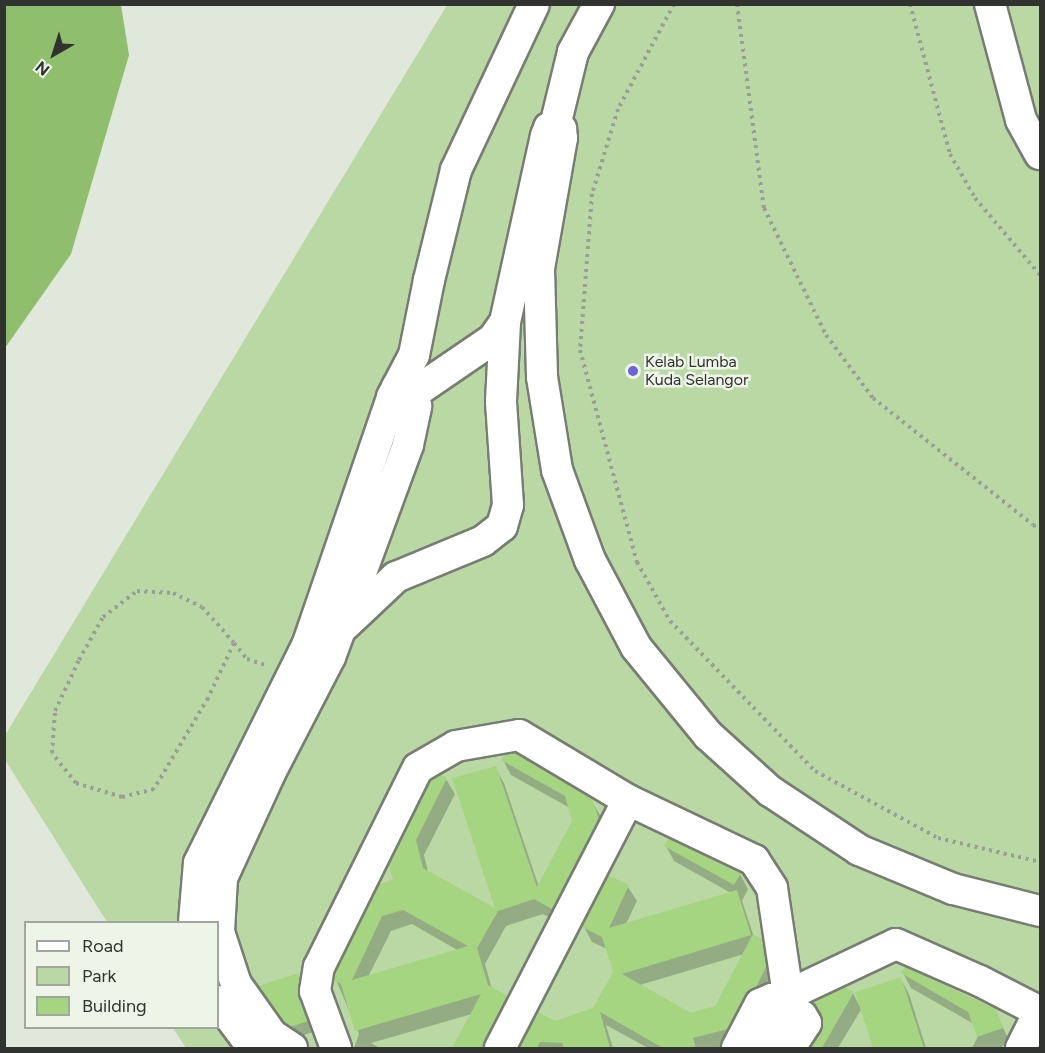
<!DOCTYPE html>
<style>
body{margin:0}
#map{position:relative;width:1045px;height:1053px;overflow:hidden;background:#e0e7db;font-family:Figtree,sans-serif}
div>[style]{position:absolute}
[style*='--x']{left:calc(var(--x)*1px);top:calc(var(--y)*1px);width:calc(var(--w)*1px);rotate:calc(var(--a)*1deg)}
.green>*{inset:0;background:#b9d8a4}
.forest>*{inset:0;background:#8fbe6c}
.shadow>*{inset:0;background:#0003}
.building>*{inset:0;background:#a5d581}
.path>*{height:4px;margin-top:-2px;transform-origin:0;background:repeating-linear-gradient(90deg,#999e96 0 3px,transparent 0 7.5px)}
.roads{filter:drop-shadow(2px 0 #777d72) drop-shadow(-2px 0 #777d72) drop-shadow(0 2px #777d72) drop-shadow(0 -2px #777d72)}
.minor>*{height:30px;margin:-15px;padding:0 15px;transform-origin:15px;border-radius:15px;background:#fff}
.dots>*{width:16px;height:16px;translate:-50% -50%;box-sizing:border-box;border:3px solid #edf4e8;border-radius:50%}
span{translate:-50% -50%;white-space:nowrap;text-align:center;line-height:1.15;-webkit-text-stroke:5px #edf4e8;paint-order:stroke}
.poi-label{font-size:16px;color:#30332f}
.left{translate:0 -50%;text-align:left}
.frame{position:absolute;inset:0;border:6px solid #30332f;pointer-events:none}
.legend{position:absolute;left:24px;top:921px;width:195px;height:108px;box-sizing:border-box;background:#edf4e8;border:2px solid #a1a79e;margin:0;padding:8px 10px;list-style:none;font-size:18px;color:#30332f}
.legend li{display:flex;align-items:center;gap:12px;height:30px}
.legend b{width:30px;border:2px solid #a1a79e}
.north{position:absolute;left:24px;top:24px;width:60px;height:60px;-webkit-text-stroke:4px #edf4e8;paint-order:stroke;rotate:219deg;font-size:16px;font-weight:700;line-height:24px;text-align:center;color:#30332f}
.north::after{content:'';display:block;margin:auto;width:21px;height:27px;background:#30332f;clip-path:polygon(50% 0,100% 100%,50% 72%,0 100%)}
</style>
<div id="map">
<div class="green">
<i style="clip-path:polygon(447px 5px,1040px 5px,1040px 1048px,186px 1048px,173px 1028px,218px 1028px,218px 922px,107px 922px,5px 760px,4px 737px)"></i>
</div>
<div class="forest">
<i style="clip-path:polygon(5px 4px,121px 5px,129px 55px,71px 254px,5px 348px)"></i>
</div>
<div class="shadow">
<i style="clip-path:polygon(evenodd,503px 760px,591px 800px,600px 815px,606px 835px,561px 923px,543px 914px,506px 926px,485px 964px,492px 989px,507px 997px,515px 1012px,496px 1048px,453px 1048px,472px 1014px,371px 1043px,380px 1048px,354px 1048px,359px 1034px,336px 980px,395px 881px,446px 779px,455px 794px,424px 855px,428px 872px,498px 911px,454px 779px,495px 768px,504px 783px,539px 887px,573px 821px,570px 808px,511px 775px,503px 760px,412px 924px,459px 951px,368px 977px,391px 931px,412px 924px)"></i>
<i style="clip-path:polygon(evenodd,666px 846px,740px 874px,748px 889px,742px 901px,754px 937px,761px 941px,770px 956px,774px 983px,736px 1043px,716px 1048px,648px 1048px,606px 1025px,613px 1048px,521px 1048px,538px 1014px,555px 1023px,594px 1010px,614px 973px,607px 949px,592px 942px,584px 927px,628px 887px,637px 901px,626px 924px,731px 893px,674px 861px,666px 846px,744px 954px,716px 1008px,691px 1014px,640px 985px,744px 954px)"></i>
<i style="clip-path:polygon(903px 973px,995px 1010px,1010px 1043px,1002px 1046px,1004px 1048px,972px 1048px,978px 1036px,974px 1024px,911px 988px)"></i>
<i style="clip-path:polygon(298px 974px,304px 985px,304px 1009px,313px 1032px,298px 1037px,292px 1033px,267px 997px)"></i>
<i style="clip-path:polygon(901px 979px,909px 994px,926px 1048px,874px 1048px,862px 1008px,838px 1048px,811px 1048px,825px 1024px,814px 1003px,853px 993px,859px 1005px)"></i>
</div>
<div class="building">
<i style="clip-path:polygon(evenodd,516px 753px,592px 799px,599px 819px,552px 909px,534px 899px,498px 911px,477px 948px,488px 985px,508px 996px,483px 1048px,452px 1048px,481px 994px,355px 1031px,341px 984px,334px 981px,336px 972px,379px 884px,393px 880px,389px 865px,431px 780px,441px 775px,447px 778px,416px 840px,423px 868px,495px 908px,452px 778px,496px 766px,537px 887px,572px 821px,565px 796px,501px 760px,504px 755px,516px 753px,403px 910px,468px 946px,352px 980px,382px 916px,403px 910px)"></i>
<i style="clip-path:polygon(669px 838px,741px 873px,734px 885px,664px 846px)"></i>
<i style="clip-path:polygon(608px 875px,629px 885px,609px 928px,737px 890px,751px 935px,622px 974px,691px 1013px,715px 1006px,753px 934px,762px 939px,766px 967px,756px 987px,745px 996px,728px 1029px,693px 1038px,696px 1048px,663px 1048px,600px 1012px,610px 1048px,564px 1048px,562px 1043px,540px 1042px,537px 1048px,519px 1048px,538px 1012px,555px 1021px,593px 1008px,613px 972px,602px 937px,582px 927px)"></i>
<i style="clip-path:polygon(905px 967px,996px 1009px,1003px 1028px,977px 1037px,968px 1012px,901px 973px)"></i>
<i style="clip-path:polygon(299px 973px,299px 996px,308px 1021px,291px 1027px,284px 1022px,258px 986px)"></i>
<i style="clip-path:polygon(901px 977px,924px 1048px,873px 1048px,855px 992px)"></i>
<i style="clip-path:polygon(845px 987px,854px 992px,822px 1048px,810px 1048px,823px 1024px,821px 1014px,812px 1003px)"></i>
</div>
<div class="path">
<i style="--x:674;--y:4;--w:119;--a:118.1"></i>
<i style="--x:618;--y:109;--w:89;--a:107"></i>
<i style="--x:592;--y:194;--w:156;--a:94.4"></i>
<i style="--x:580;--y:350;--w:220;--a:75"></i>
<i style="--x:637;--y:562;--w:68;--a:60.8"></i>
<i style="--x:670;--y:621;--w:209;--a:46"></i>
<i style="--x:815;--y:771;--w:140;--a:28.6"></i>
<i style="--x:938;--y:838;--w:105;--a:13.2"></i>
<i style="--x:737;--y:4;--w:206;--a:82.5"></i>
<i style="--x:764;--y:208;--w:141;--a:64"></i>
<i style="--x:826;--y:335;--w:79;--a:53.3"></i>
<i style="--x:873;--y:398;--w:204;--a:38.4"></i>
<i style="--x:1033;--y:525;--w:8;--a:23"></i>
<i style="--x:910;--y:4;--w:155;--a:75.1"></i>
<i style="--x:950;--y:154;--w:51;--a:60.4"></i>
<i style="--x:975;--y:198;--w:101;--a:49.8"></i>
<i style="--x:234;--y:643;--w:61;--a:115.3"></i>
<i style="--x:208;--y:698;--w:106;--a:120.7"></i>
<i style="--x:154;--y:789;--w:33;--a:166"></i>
<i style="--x:122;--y:797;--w:48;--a:-163.1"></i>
<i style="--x:76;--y:783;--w:38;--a:-129"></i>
<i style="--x:52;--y:753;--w:42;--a:-85.9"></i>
<i style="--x:55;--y:711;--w:56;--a:-64.8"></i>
<i style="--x:79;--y:660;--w:49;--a:-60.8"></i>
<i style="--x:103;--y:617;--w:43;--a:-37.4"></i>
<i style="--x:137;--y:591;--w:36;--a:3"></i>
<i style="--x:173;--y:593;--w:32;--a:26"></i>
<i style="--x:202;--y:607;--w:38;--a:48"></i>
<i style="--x:227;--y:635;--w:11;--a:49"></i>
<i style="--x:234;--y:643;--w:21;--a:51"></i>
<i style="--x:247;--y:659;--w:22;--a:18"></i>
</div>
<div class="roads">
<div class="minor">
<i style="--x:990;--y:4;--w:120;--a:75"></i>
<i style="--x:1021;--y:120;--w:39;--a:61"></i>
<i style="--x:555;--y:126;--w:76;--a:-76.3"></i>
<i style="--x:573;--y:52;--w:55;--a:-61.6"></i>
<i style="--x:397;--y:387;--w:18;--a:19"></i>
<i style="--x:414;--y:393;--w:96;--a:-34.4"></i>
<i style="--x:493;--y:339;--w:21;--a:-55"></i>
<i style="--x:505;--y:322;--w:190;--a:-77.6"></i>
<i style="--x:546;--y:136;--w:9;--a:-69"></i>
<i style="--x:549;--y:128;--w:6;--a:-18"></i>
<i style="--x:555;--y:126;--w:7;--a:27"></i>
<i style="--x:561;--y:129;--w:9;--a:84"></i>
<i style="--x:562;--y:138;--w:133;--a:100"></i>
<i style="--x:539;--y:269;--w:108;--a:88.4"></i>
<i style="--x:542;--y:377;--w:94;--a:80.8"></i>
<i style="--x:557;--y:470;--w:96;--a:69.9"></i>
<i style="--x:590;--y:560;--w:98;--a:62.1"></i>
<i style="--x:636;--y:647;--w:114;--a:50.7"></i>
<i style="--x:708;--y:735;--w:84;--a:42.1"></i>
<i style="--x:770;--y:791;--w:107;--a:33.5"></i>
<i style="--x:859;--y:850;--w:102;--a:22.5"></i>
<i style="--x:953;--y:889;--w:90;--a:14.2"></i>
<i style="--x:345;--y:625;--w:70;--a:-43.3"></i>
<i style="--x:396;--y:577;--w:94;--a:-22.5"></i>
<i style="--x:483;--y:541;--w:24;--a:-38"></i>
<i style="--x:502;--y:526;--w:22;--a:-74"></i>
<i style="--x:508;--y:505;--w:104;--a:-93.9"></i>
<i style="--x:501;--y:401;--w:79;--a:-87.1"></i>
<i style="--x:194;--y:922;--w:59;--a:-85.2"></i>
<i style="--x:199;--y:863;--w:246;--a:-63.6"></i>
<i style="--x:308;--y:643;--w:260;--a:-71.1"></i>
<i style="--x:392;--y:397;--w:47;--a:-62.4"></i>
<i style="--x:414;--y:355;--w:76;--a:-78.7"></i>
<i style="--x:429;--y:280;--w:113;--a:-76.2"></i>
<i style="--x:456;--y:170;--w:183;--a:-64.8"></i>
<i style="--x:218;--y:1001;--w:59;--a:53.3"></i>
<i style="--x:292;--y:1048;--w:24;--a:-147"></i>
<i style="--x:272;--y:1035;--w:62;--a:-125.2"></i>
<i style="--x:236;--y:984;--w:55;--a:-108.1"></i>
<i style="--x:219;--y:932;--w:54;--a:-86.8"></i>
<i style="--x:222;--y:878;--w:115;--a:-65.4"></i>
<i style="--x:270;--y:773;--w:131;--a:-62.7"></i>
<i style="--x:330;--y:657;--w:226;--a:-69.8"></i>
<i style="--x:408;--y:445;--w:40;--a:-78"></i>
<i style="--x:416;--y:406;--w:32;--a:-101"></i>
<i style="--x:336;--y:1048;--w:61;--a:-110.2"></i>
<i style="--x:315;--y:991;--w:24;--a:-81"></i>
<i style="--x:319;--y:967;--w:222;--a:-63.6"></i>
<i style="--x:418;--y:768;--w:44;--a:-30.1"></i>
<i style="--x:456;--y:746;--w:64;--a:-9.9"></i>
<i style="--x:519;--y:735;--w:127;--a:30.8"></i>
<i style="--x:628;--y:800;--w:140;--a:25.5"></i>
<i style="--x:754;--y:860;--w:33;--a:57"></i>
<i style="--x:772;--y:888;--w:108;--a:81.5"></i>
<i style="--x:500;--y:1048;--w:279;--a:-62.7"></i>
<i style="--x:737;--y:1048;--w:50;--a:-62.4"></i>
<i style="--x:760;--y:1004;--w:13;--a:-23"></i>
<i style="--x:772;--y:999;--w:34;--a:30"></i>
<i style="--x:802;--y:1016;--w:8;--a:60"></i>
<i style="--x:806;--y:1023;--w:30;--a:123"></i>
<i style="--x:758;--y:1048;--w:61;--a:-60.5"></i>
<i style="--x:788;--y:995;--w:119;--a:-25.3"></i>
<i style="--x:896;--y:944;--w:92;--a:23.8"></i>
<i style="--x:980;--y:981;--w:68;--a:27.3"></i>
<i style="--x:1021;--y:1048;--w:40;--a:-63.4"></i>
</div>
</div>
<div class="dots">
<i style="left:633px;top:371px;background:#6d62dc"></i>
</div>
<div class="poi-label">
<span class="left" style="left:645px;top:371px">Kelab Lumba<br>Kuda Selangor</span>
</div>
<div class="frame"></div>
<ul class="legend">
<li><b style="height:8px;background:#fff"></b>Road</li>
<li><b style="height:16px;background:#b9d8a4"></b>Park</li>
<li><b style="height:16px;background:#a5d581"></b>Building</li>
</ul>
<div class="north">N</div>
</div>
